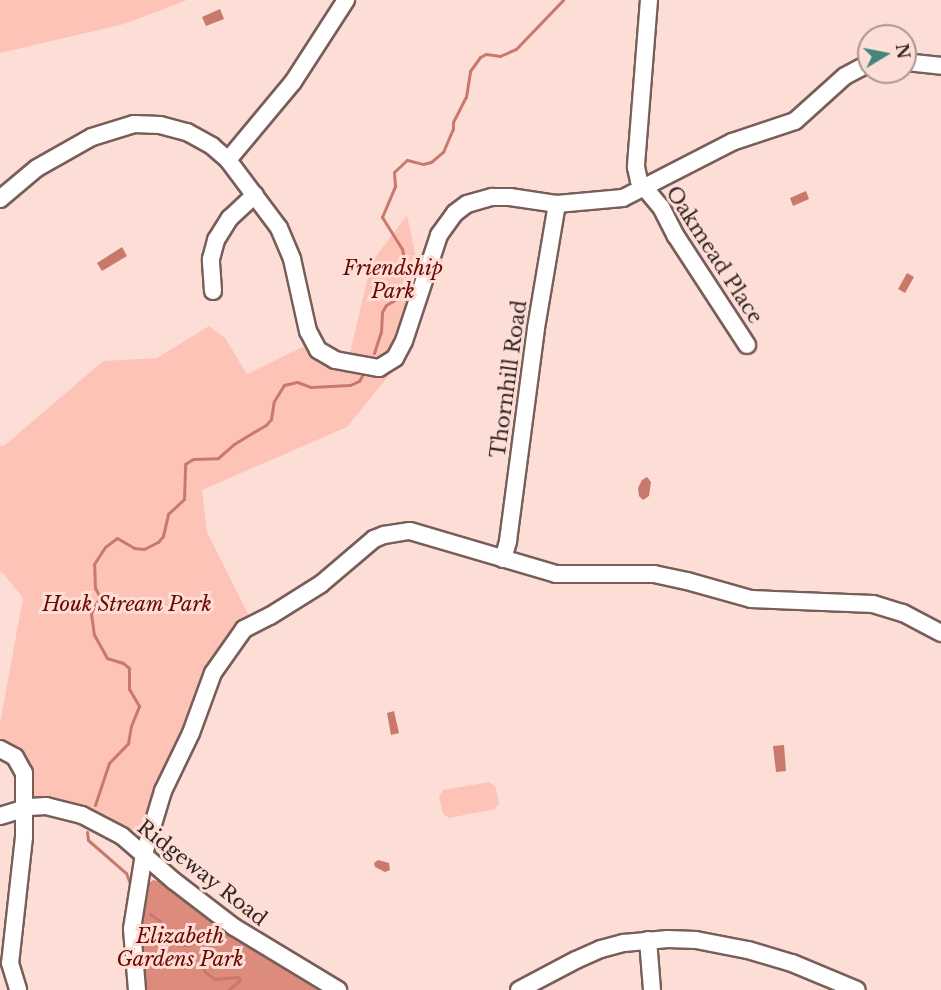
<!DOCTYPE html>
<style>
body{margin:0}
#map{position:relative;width:941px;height:990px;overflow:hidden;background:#fdded7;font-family:"Libre Baskerville",serif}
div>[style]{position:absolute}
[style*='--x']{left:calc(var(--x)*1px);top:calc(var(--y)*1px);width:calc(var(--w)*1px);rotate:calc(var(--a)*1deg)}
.green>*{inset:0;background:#fdc3b7}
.forest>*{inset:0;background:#dd8b7c}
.water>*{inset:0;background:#c9796b}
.stream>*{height:3px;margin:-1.5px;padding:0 1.5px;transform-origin:1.5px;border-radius:1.5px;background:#c9796b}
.roads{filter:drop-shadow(2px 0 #785e59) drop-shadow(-2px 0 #785e59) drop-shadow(0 2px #785e59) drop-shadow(0 -2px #785e59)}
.minor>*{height:16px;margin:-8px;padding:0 8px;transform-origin:8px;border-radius:8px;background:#fff}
span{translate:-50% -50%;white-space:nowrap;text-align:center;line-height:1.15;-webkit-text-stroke:6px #fdded7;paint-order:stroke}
.street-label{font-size:20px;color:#332725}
.park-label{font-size:20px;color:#6c0800;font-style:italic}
.north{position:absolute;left:857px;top:24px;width:60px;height:60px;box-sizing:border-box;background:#fdded7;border:2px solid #ac9590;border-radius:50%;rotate:80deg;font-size:16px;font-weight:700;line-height:24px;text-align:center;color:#332725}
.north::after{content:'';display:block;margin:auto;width:21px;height:27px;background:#43877c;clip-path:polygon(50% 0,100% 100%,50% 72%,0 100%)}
</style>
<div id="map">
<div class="green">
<i style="clip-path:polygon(0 0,187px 0,124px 24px,0 53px)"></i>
<i style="clip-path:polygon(407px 215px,420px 276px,400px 334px,392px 350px,380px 360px,349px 358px,371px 263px)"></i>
<i style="clip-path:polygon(209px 326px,225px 338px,247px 374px,305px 346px,311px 353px,389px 371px,395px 368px,347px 427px,202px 490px,207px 532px,251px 620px,237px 630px,143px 830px,135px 832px,74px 804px,34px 797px,0 743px,0 723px,23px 598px,3px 573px,0 572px,0 446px,5px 445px,103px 361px,157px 358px)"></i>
<i style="clip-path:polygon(489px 782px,495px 786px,499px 803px,495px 809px,449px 818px,443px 814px,439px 797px,443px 790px)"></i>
</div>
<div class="forest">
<i style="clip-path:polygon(153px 880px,163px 882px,249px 947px,323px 990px,141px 990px,135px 936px,146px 885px)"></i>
</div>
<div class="water">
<i style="clip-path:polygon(220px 9px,224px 19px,206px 26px,202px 17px)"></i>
<i style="clip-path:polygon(806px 191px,809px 199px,793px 206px,790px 198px)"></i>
<i style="clip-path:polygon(122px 247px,127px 256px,102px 271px,97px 263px)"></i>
<i style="clip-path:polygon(907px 273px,914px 277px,905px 293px,898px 289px)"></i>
<i style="clip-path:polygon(647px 477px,651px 482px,649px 496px,643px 500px,639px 496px,638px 488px,642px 480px)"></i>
<i style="clip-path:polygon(394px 711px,399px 733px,391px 735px,387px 713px)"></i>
<i style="clip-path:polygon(784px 745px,786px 771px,776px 772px,773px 746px)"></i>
<i style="clip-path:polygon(378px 860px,389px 863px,390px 870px,385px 872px,375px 867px,374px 863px)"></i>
</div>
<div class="stream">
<i style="--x:374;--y:353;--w:22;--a:-72"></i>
<i style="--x:381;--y:332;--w:20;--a:-87"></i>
<i style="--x:382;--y:312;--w:8;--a:-60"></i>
<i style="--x:386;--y:305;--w:16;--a:-30"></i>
<i style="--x:400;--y:297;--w:16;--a:-63"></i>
<i style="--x:407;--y:283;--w:34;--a:-98"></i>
<i style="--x:402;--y:249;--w:38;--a:-122"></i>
<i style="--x:382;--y:217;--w:34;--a:-67"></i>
<i style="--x:395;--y:186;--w:14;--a:-94"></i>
<i style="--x:394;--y:172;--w:18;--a:-43"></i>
<i style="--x:407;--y:160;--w:16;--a:14"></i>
<i style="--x:423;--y:164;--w:8;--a:-14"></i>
<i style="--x:431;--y:162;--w:16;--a:-40"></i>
<i style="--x:443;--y:152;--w:25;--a:-67"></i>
<i style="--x:453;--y:129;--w:7;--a:-90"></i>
<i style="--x:453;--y:122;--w:28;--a:-63"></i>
<i style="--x:466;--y:97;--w:26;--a:-81"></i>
<i style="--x:470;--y:71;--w:17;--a:-54"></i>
<i style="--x:480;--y:57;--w:7;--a:-27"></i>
<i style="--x:486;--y:54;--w:14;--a:8"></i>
<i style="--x:500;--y:56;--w:17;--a:-24"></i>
<i style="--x:516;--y:49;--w:68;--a:-46.2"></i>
<i style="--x:95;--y:805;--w:44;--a:-71.6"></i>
<i style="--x:109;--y:763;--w:28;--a:-46"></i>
<i style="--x:128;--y:743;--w:17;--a:-80"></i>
<i style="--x:131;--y:726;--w:22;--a:-68"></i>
<i style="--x:139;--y:706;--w:20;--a:-120"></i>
<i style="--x:129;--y:689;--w:21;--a:-90"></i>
<i style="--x:129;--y:668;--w:8;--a:-140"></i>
<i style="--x:123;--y:663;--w:17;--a:-163"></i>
<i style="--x:107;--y:658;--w:26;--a:-119"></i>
<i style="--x:94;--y:635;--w:22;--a:-98"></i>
<i style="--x:91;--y:613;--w:18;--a:-61"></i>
<i style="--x:100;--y:597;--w:10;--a:-119"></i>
<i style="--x:95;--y:588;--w:24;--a:-92"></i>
<i style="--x:94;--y:564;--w:20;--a:-57"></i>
<i style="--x:105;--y:547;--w:15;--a:-37"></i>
<i style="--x:117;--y:538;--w:20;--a:30"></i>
<i style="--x:134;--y:548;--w:10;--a:6"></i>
<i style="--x:144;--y:549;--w:16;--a:-27"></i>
<i style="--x:158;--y:542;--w:8;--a:-50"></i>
<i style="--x:163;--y:536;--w:23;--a:-77"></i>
<i style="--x:168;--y:514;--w:22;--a:-43"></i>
<i style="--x:184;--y:499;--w:35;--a:-88"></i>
<i style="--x:185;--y:464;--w:9;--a:-32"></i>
<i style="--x:193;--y:459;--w:25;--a:-2"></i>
<i style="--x:218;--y:458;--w:21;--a:-41"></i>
<i style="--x:234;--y:444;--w:37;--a:-31"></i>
<i style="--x:266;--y:425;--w:8;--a:-50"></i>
<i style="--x:271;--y:419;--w:18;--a:-81"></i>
<i style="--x:274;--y:401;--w:19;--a:-58"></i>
<i style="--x:284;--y:385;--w:13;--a:-13"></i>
<i style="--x:297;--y:382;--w:15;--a:20"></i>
<i style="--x:311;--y:387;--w:39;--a:-3"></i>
<i style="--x:350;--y:385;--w:10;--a:-24"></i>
<i style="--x:359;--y:381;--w:8;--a:-60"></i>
<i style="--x:87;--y:832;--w:8;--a:83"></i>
<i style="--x:88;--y:840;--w:50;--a:41"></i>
<i style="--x:126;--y:873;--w:14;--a:69"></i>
<i style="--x:150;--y:914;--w:12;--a:35"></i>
<i style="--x:160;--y:921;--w:19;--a:78"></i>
<i style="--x:164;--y:940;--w:7;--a:34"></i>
<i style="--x:170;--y:944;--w:19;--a:3"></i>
<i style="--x:189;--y:945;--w:9;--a:-21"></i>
<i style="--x:197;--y:942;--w:12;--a:9"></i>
<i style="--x:209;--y:944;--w:7;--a:74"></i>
<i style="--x:211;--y:951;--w:18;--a:117"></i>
<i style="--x:203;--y:967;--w:5;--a:68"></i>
<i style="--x:205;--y:972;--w:12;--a:35"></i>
<i style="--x:215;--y:979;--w:23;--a:-5"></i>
<i style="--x:238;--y:977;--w:4;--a:56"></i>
<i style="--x:240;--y:980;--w:16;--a:140"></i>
</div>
<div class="roads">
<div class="minor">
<i style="--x:649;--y:0;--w:168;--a:94.5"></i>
<i style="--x:636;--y:167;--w:14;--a:78"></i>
<i style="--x:639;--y:181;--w:34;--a:50"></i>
<i style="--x:661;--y:207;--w:33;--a:63"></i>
<i style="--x:676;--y:236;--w:130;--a:56.9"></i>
<i style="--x:905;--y:62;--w:36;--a:6"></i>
<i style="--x:228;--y:160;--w:102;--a:-50.2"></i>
<i style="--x:293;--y:82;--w:98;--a:-57.1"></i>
<i style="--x:0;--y:199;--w:48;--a:-40"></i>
<i style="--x:37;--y:168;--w:63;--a:-29.4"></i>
<i style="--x:92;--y:137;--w:44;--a:-17.2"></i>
<i style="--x:134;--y:124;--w:26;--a:2"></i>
<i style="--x:160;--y:125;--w:28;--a:15"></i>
<i style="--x:187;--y:132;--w:29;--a:29"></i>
<i style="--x:212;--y:146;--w:21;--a:41"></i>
<i style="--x:228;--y:160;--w:85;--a:53.1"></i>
<i style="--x:279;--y:228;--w:34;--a:67"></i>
<i style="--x:292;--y:259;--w:74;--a:77.5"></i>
<i style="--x:308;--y:331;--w:21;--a:62"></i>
<i style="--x:318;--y:350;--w:20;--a:30"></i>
<i style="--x:335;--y:360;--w:45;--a:10.3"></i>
<i style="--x:379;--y:368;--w:19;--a:-32"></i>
<i style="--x:395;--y:358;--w:19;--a:-62"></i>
<i style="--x:404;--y:341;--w:112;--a:-71.7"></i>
<i style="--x:439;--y:235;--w:27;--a:-54"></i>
<i style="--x:455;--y:213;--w:15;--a:-37"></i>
<i style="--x:467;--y:204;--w:26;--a:-16"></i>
<i style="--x:492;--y:197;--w:18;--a:0"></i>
<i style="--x:510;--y:197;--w:48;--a:8.5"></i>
<i style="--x:557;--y:204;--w:66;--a:-5.2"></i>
<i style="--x:623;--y:198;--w:123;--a:-27.2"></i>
<i style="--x:732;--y:142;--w:66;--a:-18.4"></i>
<i style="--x:795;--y:121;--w:67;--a:-42"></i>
<i style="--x:845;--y:76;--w:27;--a:-28"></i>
<i style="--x:213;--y:291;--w:32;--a:-94"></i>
<i style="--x:211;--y:259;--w:20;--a:-75"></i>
<i style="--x:216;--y:240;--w:26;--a:-58"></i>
<i style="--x:230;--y:218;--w:34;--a:-43"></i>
<i style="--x:503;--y:559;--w:19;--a:-74"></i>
<i style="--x:508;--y:541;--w:215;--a:-82.5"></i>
<i style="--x:536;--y:328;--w:126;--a:-80.4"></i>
<i style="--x:0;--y:749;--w:17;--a:28"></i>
<i style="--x:15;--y:757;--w:18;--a:61"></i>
<i style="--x:24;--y:773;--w:64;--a:90"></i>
<i style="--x:24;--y:837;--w:127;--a:96.3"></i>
<i style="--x:10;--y:963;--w:28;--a:73"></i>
<i style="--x:0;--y:816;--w:30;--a:-17"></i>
<i style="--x:29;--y:807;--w:17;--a:-3"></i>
<i style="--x:46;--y:806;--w:37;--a:14"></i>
<i style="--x:82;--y:815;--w:45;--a:27.7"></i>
<i style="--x:122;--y:836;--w:69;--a:40.9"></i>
<i style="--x:174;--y:881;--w:76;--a:37.5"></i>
<i style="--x:234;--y:927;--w:122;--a:31.2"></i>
<i style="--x:648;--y:940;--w:50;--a:85.4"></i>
<i style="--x:137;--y:990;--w:61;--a:-94.7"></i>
<i style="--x:132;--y:929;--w:76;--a:-80.9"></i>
<i style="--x:144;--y:854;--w:66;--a:-73.2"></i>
<i style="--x:163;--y:791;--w:64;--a:-64.2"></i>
<i style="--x:191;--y:733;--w:64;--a:-69.9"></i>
<i style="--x:213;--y:673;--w:54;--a:-54.8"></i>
<i style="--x:244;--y:629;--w:29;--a:-27"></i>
<i style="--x:270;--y:616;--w:60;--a:-32.1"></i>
<i style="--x:321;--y:584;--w:70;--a:-40.3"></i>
<i style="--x:374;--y:539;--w:11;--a:-22"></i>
<i style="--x:384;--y:535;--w:26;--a:-9"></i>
<i style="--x:410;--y:531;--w:152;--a:16.4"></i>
<i style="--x:556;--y:574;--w:98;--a:0"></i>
<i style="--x:654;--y:574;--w:34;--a:12"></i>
<i style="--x:687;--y:581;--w:66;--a:15.7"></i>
<i style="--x:751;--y:599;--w:122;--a:2.3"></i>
<i style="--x:873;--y:604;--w:31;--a:17"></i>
<i style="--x:903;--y:613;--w:43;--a:27.8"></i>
<i style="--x:519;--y:990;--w:64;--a:-27.8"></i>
<i style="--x:576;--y:960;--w:27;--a:-24"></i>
<i style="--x:601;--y:949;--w:24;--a:-15"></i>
<i style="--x:624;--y:943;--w:44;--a:-5.2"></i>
<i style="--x:668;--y:939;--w:28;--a:2"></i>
<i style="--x:696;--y:940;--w:53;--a:10.9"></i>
<i style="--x:748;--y:950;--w:46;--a:16.5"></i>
<i style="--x:792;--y:963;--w:70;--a:22.6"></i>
</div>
</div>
<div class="street-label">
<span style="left:714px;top:255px;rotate:57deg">Oakmead Place</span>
<span style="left:509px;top:379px;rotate:-82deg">Thornhill Road</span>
<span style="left:202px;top:873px;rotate:38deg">Ridgeway Road</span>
</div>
<div class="park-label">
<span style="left:393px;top:280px">Friendship<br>Park</span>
<span style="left:127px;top:604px">Houk Stream Park</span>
<span style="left:180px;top:948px">Elizabeth<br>Gardens Park</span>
</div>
<div class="north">N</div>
</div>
